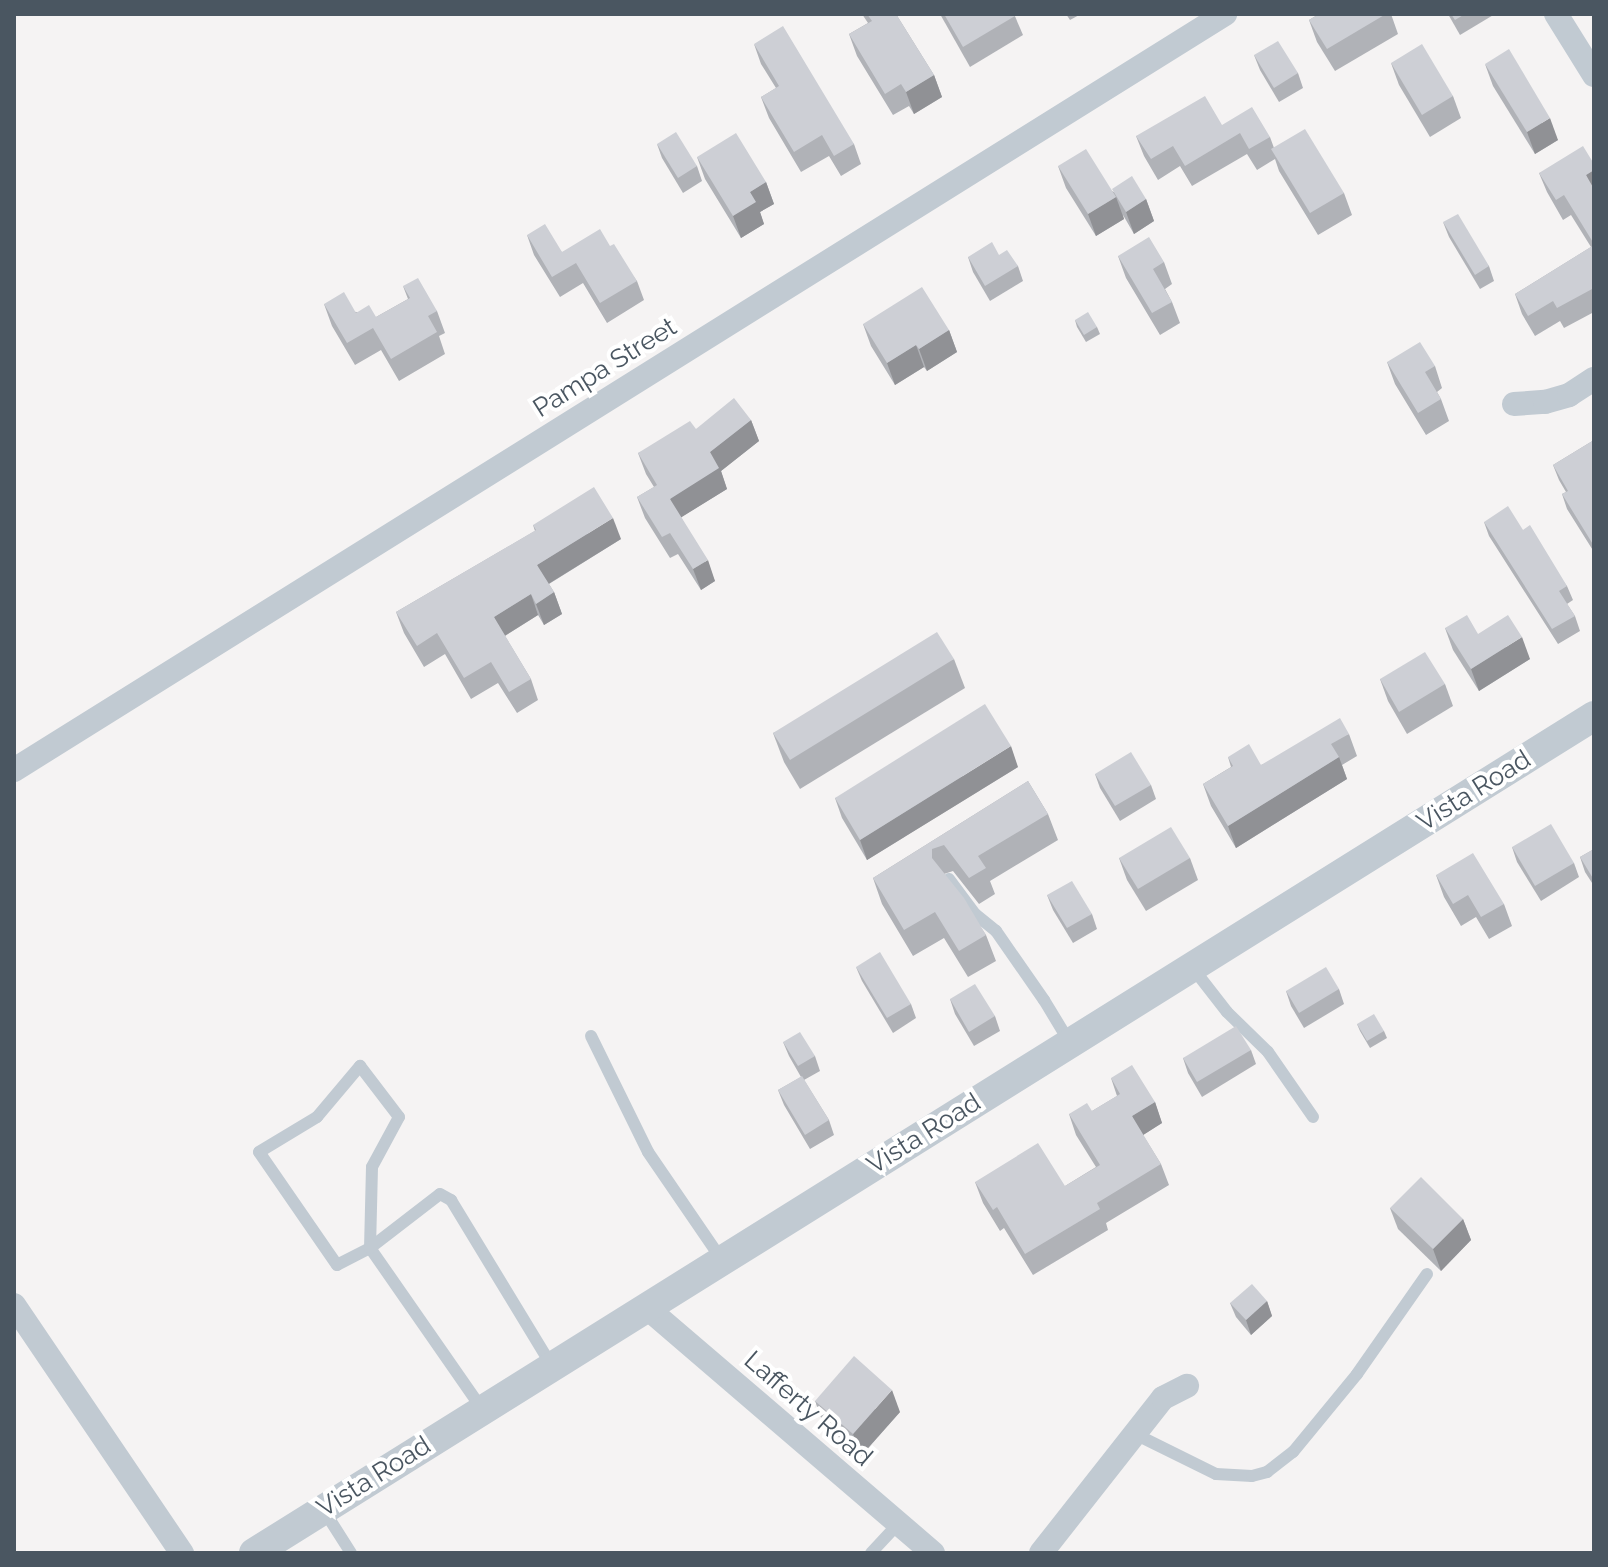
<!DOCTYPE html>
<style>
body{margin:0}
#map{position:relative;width:1608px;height:1567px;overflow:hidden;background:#f5f3f3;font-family:Raleway,sans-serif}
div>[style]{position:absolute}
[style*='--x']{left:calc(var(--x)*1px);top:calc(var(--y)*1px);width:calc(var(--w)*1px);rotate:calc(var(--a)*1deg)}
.service>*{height:12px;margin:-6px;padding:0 6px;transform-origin:6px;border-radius:6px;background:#c1cad2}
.minor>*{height:24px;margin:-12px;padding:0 12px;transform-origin:12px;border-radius:12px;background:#c1cad2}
.tertiary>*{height:30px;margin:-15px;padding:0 15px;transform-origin:15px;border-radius:15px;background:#c1cad2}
.wall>*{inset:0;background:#b0b2b7}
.shaded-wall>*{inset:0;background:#909195}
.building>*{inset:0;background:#cdcfd5}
span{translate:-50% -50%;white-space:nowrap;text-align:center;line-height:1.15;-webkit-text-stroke:8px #fff;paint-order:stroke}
.street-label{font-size:26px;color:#4a5661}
.frame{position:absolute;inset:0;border:16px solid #4a5661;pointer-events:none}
</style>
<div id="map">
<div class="service">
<i style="--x:949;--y:879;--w:44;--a:53.4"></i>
<i style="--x:975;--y:914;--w:27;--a:39"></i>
<i style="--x:996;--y:931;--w:84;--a:55.2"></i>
<i style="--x:1044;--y:1000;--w:50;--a:58.8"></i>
<i style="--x:1192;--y:967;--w:57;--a:52.1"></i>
<i style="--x:1227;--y:1012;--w:57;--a:44.3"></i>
<i style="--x:1268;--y:1052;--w:79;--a:55.3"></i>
<i style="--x:591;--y:1036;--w:129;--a:63.8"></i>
<i style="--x:648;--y:1152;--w:131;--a:55.6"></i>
<i style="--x:360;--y:1066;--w:64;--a:52.6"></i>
<i style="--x:399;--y:1117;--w:57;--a:118.4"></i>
<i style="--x:372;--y:1167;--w:81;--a:91.4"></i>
<i style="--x:370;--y:1248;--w:37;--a:153"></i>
<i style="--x:337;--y:1265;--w:137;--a:-124.6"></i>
<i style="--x:259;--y:1152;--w:68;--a:-31.1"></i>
<i style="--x:317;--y:1117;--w:67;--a:-49.9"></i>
<i style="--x:482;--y:1409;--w:196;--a:-124.8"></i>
<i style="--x:370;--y:1248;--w:88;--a:-37.6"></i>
<i style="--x:440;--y:1194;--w:13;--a:29"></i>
<i style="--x:451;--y:1200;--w:194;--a:58.7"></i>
<i style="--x:1135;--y:1434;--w:90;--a:26.3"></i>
<i style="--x:1216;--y:1474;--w:36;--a:3"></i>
<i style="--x:1252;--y:1476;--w:16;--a:-15"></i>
<i style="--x:1267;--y:1472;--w:33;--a:-38"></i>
<i style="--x:1293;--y:1452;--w:101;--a:-50.6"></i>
<i style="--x:1357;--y:1374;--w:122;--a:-55"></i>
<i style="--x:323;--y:1509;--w:52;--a:57.5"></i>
<i style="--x:871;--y:1553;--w:41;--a:-47"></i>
</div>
<div class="minor">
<i style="--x:1556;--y:14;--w:72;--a:58.1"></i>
<i style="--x:1514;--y:404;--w:31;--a:-4"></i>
<i style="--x:1545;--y:402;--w:25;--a:-16"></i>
<i style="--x:1569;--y:395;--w:30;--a:-33"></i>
<i style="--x:14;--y:770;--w:1428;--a:-31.98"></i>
<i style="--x:14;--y:1305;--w:300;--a:55.9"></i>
<i style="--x:646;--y:1307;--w:378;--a:40.6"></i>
<i style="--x:1041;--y:1553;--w:197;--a:-51.8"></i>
<i style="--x:1163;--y:1398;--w:27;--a:-27"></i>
</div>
<div class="tertiary">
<i style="--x:254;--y:1553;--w:1580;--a:-31.99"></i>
</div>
<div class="wall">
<i style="clip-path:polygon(862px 14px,896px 14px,934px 75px,942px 97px,914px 114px,909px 106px,893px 115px,857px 56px,849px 34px,868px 23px)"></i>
<i style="clip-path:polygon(940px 14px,1014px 14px,1023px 35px,970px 67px)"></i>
<i style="clip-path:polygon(1066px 14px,1081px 14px,1070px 20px)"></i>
<i style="clip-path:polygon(1319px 14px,1391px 14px,1398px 34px,1335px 71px,1317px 42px,1309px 20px)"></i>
<i style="clip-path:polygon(1448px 14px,1495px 14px,1460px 35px)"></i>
<i style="clip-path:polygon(754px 44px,854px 144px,861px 164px,841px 176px,829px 156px,801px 172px,769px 118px,761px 97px,776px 88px,761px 64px)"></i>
<i style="clip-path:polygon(1254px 55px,1298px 73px,1303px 88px,1279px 102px,1260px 70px)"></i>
<i style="clip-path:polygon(1391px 63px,1453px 96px,1461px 118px,1430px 137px,1399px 85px)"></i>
<i style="clip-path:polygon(1485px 64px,1558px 140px,1535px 154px,1493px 86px)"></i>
<i style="clip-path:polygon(1222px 125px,1270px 137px,1274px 148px,1344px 193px,1352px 215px,1318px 235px,1279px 171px,1275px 159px,1257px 170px,1247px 154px,1192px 186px,1180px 166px,1158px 180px,1144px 156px,1136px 136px)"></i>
<i style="clip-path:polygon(657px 144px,697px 166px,702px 181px,683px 193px,662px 158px)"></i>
<i style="clip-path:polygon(697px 157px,766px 182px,774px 204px,760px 212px,764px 224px,741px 238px,705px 179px)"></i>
<i style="clip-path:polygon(1594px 164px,1594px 312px,1564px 328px,1560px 321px,1535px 336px,1522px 314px,1515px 294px,1591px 247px,1571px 215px,1563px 220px,1547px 192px,1539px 173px)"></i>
<i style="clip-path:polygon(1058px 166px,1114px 192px,1146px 199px,1154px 221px,1134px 234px,1123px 215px,1124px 219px,1096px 236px,1066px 188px)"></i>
<i style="clip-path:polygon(1443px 222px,1489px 266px,1494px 281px,1480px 289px,1449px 237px)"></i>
<i style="clip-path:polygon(527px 235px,562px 252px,610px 246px,637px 281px,644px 300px,607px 323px,583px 283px,560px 297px,534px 255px)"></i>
<i style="clip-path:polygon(999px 255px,1018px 266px,1023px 281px,990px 301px,973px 272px,968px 257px)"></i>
<i style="clip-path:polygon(1118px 256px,1164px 262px,1172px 284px,1165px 289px,1172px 302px,1180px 323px,1160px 335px,1126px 278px)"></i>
<i style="clip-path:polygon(403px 286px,437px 311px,445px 333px,439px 336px,445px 354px,399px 381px,381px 350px,355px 365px,332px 326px,324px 304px,376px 317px,408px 299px)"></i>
<i style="clip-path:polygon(1075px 320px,1097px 327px,1100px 334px,1086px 342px,1077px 327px)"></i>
<i style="clip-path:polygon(863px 324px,949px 330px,957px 352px,927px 371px,924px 367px,895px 385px,871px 346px)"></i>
<i style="clip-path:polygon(1387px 362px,1435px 366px,1442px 388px,1437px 392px,1441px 399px,1449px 421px,1426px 435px,1395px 384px)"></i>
<i style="clip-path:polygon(751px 420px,759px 441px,721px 471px,727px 489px,681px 517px,715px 581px,701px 590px,678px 554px,670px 558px,645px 518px,637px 497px,654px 487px,646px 474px,638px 453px,696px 429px)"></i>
<i style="clip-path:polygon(1594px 440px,1594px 552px,1567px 509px,1562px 494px,1566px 492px,1559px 480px,1553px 465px)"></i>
<i style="clip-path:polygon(1484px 522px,1523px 530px,1567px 586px,1573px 600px,1567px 604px,1575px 616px,1580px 631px,1558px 644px,1489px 536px)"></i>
<i style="clip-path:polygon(533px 525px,621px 539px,549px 584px,554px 592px,562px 614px,544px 625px,538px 615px,505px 636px,531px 679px,538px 700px,517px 713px,498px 683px,471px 699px,445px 654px,424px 667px,404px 633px,396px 612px,535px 531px)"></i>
<i style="clip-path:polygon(1445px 628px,1478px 634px,1530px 659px,1479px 691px,1453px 650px)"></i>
<i style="clip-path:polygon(954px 659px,965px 688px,800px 789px,784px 762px,773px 733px)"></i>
<i style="clip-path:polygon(1380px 679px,1445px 684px,1453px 706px,1407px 734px,1388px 701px)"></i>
<i style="clip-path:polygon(1349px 734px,1357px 756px,1342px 765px,1347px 779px,1236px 848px,1211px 806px,1203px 784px,1231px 767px,1228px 757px,1261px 765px)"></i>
<i style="clip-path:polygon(1018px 767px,867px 860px,842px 818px,835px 798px)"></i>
<i style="clip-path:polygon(1095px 774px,1151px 785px,1156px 799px,1120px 821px,1100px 788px)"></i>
<i style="clip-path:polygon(1028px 781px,1048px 814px,1058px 840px,990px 881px,995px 894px,979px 904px,953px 871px,944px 874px,986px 935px,996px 961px,968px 977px,944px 938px,913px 956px,882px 904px,873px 878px)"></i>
<i style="clip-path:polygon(1512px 847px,1574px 863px,1579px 877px,1541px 901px,1517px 862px)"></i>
<i style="clip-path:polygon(1594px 849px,1594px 886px,1585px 872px,1580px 857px)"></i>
<i style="clip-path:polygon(1119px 858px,1190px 858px,1198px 880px,1146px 911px,1127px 880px)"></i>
<i style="clip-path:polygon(1436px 875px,1504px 904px,1512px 926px,1489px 939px,1476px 917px,1461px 926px,1444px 897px)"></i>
<i style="clip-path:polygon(1047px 895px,1092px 914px,1097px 929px,1073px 943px,1053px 910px)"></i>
<i style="clip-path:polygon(856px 967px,911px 1004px,916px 1018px,893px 1033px,862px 981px)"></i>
<i style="clip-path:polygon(1339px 989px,1344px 1004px,1304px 1028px,1291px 1006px,1286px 991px)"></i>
<i style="clip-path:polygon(950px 999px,995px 1016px,1000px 1031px,974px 1046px,955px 1014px)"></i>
<i style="clip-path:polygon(1357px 1024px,1384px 1031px,1387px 1038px,1370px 1048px,1360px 1031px)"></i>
<i style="clip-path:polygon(783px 1042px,815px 1056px,820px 1071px,804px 1080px,829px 1120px,834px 1135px,810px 1149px,784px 1105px,778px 1090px,801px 1077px,789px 1056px)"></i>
<i style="clip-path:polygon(1251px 1050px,1256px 1064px,1202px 1097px,1188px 1073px,1183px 1058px)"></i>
<i style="clip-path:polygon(1111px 1078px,1155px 1102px,1162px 1123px,1143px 1135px,1161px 1164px,1169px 1185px,1106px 1223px,1108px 1230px,1033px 1275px,1004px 1228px,1000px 1231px,983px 1203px,975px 1182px,1065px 1186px,1096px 1167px,1076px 1135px,1069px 1114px,1092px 1111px,1117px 1096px)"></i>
<i style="clip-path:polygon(1390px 1208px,1463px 1219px,1471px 1240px,1441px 1271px,1398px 1229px)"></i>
<i style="clip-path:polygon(1267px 1301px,1272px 1316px,1251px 1335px,1236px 1317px,1230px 1303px)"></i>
<i style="clip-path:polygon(815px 1401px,900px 1412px,861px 1456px,823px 1423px)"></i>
</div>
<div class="shaded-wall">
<i style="clip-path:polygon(934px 75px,942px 97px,914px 114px,906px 92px)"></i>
<i style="clip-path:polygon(1550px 118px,1558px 140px,1535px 154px,1527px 132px)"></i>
<i style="clip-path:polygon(1594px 170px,1594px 194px,1586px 175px)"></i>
<i style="clip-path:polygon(766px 182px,774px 204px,760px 212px,764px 224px,741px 238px,733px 216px,750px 192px)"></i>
<i style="clip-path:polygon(1116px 197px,1124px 219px,1096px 236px,1088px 214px)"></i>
<i style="clip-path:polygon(1146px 199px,1154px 221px,1134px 234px,1126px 212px)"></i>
<i style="clip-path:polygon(949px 330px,957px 352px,927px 371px,919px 349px)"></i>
<i style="clip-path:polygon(916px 345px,924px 367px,895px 385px,887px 363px)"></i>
<i style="clip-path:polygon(751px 420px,759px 441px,721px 471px,727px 489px,677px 520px,670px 499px,710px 452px)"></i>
<i style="clip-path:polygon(613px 518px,621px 539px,545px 586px,537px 565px)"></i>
<i style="clip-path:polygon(708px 560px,715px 581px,701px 590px,693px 569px)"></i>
<i style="clip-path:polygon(554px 592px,562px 614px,544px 625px,536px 604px)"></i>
<i style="clip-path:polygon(531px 594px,538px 615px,501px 638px,494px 617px)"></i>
<i style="clip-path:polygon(1522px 637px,1530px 659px,1479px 691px,1471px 669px)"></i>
<i style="clip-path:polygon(1011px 746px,1018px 767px,867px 860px,860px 840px)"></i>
<i style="clip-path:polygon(1339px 757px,1347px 779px,1236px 848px,1228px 826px)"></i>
<i style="clip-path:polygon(1155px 1102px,1162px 1123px,1140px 1137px,1132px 1116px)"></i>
<i style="clip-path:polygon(1463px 1219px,1471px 1240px,1441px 1271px,1433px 1249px)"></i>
<i style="clip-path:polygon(1267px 1301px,1272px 1316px,1251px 1335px,1246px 1320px)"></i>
<i style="clip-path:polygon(892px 1390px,900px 1412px,861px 1456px,853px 1434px)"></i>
</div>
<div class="building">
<i style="clip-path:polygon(867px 14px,896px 14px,934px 75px,906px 92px,901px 84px,885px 94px,849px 34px,872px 21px)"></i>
<i style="clip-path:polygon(944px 14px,1014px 14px,1015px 16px,963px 47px)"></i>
<i style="clip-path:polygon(1319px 14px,1386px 14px,1327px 49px,1309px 20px)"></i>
<i style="clip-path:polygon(1451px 14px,1465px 14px,1455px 20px)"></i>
<i style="clip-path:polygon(783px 26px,854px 144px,834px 156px,822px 135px,794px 152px,761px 97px,779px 86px,754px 44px)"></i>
<i style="clip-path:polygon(1278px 41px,1298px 73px,1274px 88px,1254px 55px)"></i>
<i style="clip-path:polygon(1422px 44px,1453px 96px,1422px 115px,1391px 63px)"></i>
<i style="clip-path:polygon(1509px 49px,1550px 118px,1527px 132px,1485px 64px)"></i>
<i style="clip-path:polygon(1205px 96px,1222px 125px,1252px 107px,1270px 137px,1249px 149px,1240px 133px,1185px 166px,1173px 146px,1151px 159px,1136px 136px)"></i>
<i style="clip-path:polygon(1305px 129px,1344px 193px,1310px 213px,1271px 149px)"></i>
<i style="clip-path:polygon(676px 132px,697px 166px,678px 178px,657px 144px)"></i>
<i style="clip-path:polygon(736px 133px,766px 182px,750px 192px,756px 202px,733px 216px,697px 157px)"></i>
<i style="clip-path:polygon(1583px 146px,1594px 164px,1594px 170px,1586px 175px,1594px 189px,1594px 244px,1564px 195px,1556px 200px,1539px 173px)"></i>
<i style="clip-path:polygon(1086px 149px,1116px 197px,1088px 214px,1058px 166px)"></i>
<i style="clip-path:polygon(1132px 176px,1146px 199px,1126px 212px,1112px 189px)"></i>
<i style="clip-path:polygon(1458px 214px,1489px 266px,1475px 275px,1443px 222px)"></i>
<i style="clip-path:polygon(545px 224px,562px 252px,600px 229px,610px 246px,614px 244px,637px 281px,600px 303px,576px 263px,552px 277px,527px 235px)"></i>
<i style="clip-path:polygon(1149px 237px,1164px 262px,1153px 269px,1172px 302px,1152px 313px,1118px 256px)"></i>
<i style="clip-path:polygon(992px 242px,999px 255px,1007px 250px,1018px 266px,985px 286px,968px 257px)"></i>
<i style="clip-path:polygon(1594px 245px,1594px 288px,1557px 308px,1553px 301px,1528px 316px,1515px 294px)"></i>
<i style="clip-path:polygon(418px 278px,437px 311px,428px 316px,437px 332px,391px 359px,373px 328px,347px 343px,324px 304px,344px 292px,356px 313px,369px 305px,376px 317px,410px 298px,403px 286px)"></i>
<i style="clip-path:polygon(922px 287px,949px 330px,919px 349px,916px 345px,887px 363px,863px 324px)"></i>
<i style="clip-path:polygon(1088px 312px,1097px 327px,1084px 335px,1075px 320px)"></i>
<i style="clip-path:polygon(1420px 342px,1435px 366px,1425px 372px,1441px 399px,1418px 413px,1387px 362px)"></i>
<i style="clip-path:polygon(734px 398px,751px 420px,710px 452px,719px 468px,670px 499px,708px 560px,693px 569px,670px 533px,662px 537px,637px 497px,657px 485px,638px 453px,690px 421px,696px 429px)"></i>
<i style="clip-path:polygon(1594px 440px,1594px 546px,1562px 494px,1568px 491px,1553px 465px)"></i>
<i style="clip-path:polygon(594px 487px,613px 518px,537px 565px,554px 592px,536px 604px,531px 594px,494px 617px,531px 679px,509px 692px,491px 662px,464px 678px,437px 633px,417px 646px,396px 612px,536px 530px,533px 525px)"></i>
<i style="clip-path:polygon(1508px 506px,1523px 530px,1530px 525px,1567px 586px,1559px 591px,1575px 616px,1552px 629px,1484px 522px)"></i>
<i style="clip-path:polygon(1467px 615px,1478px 634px,1508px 615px,1522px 637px,1471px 669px,1445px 628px)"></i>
<i style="clip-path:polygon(937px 632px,954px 659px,790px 760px,773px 733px)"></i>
<i style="clip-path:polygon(1425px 652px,1445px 684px,1399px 712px,1380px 679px)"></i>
<i style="clip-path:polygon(985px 704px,1011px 746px,860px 840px,835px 798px)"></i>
<i style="clip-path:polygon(1340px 718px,1349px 734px,1331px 744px,1339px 757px,1228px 826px,1203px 784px,1233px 766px,1228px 757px,1249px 744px,1261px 765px)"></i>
<i style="clip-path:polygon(1131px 752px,1151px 785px,1115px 806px,1095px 774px)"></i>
<i style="clip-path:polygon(1028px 781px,1048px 814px,978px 856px,986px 868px,969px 878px,944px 845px,932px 849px,932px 858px,964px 898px,986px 935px,959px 951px,935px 912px,904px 930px,873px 878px)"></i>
<i style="clip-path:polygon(1551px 824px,1574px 863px,1535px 886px,1512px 847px)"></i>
<i style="clip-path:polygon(1171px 827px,1190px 858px,1138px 889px,1119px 858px)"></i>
<i style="clip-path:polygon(1594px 849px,1594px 880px,1580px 857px)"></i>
<i style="clip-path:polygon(1473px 853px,1504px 904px,1481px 917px,1468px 895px,1453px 904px,1436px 875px)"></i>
<i style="clip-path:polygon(1072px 881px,1092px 914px,1067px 928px,1047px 895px)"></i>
<i style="clip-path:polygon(880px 952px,911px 1004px,887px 1018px,856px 967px)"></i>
<i style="clip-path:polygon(1326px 967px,1339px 989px,1299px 1013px,1286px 991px)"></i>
<i style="clip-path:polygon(975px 984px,995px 1016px,969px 1032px,950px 999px)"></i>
<i style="clip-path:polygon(1374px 1014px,1384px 1031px,1367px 1041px,1357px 1024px)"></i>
<i style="clip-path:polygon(1236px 1026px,1251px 1050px,1197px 1082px,1183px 1058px)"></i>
<i style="clip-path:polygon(800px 1032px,815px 1056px,798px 1066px,783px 1042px)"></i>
<i style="clip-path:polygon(1132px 1065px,1155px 1102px,1132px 1116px,1161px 1164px,1097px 1203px,1100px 1209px,1025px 1254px,997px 1207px,993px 1210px,975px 1182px,1038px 1143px,1065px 1186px,1100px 1165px,1069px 1114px,1087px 1103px,1092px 1111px,1120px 1094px,1111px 1078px)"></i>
<i style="clip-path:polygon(802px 1076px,829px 1120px,805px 1135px,778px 1090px)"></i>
<i style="clip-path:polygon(1421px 1177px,1463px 1219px,1433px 1249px,1390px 1208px)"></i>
<i style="clip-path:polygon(1252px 1284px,1267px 1301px,1246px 1320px,1230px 1303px)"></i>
<i style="clip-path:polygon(854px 1356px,892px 1390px,853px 1434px,815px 1401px)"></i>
</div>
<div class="street-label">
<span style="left:605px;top:368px;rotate:-32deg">Pampa Street</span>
<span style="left:1474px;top:791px;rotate:-32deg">Vista Road</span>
<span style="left:924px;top:1134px;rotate:-32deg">Vista Road</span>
<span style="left:808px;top:1409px;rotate:41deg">Lafferty Road</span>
<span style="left:374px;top:1477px;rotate:-32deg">Vista Road</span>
</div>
<div class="frame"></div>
</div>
